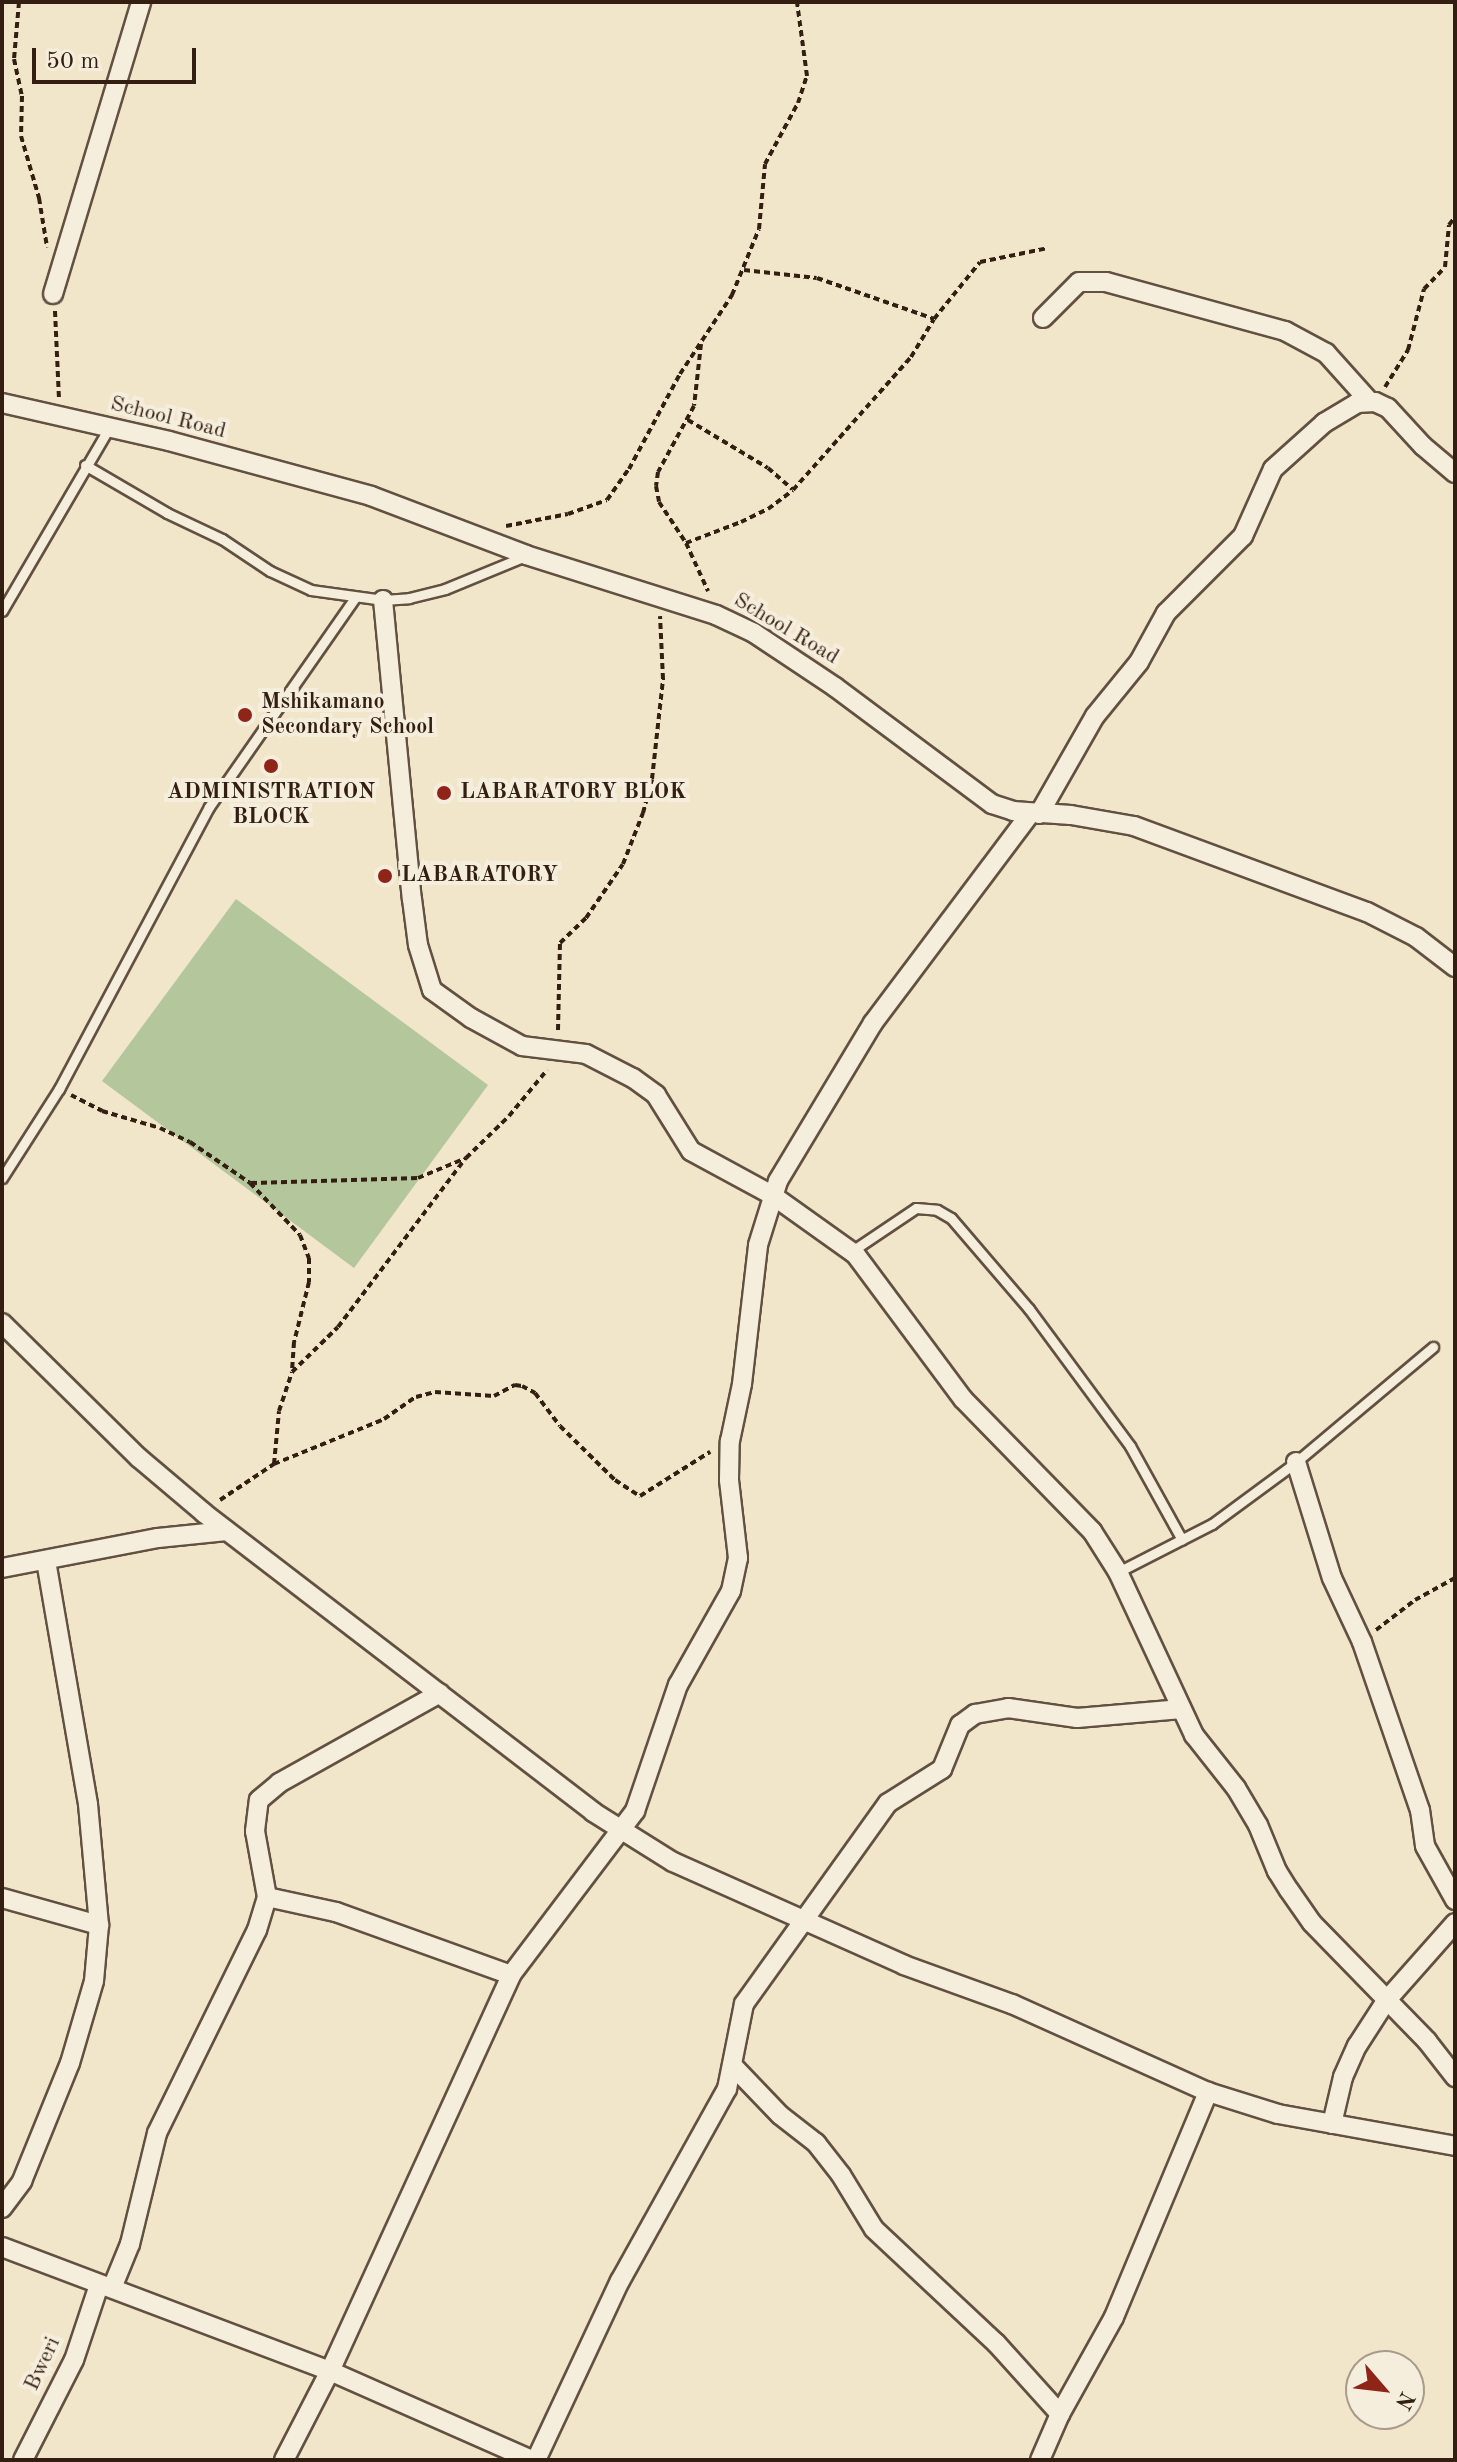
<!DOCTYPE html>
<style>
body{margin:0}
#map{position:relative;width:1457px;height:2462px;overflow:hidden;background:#f1e5ca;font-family:"Old Standard TT",serif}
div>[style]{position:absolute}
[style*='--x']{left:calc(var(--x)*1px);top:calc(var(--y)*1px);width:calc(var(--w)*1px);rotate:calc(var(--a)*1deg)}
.green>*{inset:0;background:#b3c69c}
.path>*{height:4px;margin-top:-2px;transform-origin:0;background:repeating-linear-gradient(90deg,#321f12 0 6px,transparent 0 10px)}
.roads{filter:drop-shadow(2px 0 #625040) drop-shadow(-2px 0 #625040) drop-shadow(0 2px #625040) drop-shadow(0 -2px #625040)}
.service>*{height:9px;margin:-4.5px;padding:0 4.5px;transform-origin:4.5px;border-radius:4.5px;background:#f6eedd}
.minor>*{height:18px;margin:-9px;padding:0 9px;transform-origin:9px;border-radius:9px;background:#f6eedd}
.dots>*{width:22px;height:22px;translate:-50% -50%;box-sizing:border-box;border:4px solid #f6eedd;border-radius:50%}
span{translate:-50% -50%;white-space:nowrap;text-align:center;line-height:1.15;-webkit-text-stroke:8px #f6eedd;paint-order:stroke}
.street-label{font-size:22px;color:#321f12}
.poi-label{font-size:22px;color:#321f12;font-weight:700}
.left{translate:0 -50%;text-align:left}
.frame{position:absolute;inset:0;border:4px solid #321f12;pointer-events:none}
.north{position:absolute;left:1345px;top:2350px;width:80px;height:80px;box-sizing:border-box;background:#f6eedd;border:2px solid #a89b8c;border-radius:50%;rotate:118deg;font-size:22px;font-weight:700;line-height:32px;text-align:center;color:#321f12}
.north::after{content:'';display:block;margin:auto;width:28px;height:36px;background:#8f2418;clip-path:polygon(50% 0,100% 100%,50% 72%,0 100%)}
.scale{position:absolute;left:32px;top:48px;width:164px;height:36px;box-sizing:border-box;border:4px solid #321f12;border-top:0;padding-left:10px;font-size:24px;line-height:28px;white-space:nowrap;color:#321f12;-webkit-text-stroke:6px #f6eedd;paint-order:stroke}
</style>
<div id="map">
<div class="green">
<i style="clip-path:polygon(236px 899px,488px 1085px,354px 1268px,102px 1081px)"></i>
</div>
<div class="path">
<i style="--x:19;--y:2;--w:57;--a:95"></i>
<i style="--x:14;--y:59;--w:38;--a:78"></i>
<i style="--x:22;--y:96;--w:40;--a:91.4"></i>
<i style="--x:21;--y:136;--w:65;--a:73.8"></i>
<i style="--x:39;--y:198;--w:50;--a:80.7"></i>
<i style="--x:744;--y:270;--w:73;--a:6.3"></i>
<i style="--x:817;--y:278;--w:124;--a:19.3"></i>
<i style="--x:55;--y:311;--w:87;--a:87.4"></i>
<i style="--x:701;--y:344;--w:62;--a:96.4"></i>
<i style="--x:694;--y:406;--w:75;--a:118.6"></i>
<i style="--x:658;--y:472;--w:14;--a:98"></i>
<i style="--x:656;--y:486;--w:16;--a:79"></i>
<i style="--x:659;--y:502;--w:49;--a:56.6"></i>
<i style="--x:686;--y:543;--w:53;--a:65.4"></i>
<i style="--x:1385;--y:387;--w:44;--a:-58.1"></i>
<i style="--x:1408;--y:350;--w:63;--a:-75.3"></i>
<i style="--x:1424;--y:289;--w:30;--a:-46"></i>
<i style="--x:1445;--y:267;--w:42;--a:-84.6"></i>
<i style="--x:1449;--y:225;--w:10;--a:-53"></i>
<i style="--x:688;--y:420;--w:93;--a:31"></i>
<i style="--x:768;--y:468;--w:32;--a:41"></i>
<i style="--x:506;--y:526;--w:63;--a:-11"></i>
<i style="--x:568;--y:514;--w:41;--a:-19.7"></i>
<i style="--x:607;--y:500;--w:38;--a:-55"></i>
<i style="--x:629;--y:469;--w:108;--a:-61.8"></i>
<i style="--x:680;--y:374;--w:95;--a:-56.6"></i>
<i style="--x:732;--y:295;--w:71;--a:-67.8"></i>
<i style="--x:759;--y:229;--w:65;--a:-84.7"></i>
<i style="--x:765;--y:164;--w:69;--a:-61.6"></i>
<i style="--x:798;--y:103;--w:28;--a:-72"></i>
<i style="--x:807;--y:76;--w:75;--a:-97.7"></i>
<i style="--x:686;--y:543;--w:59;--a:-20.9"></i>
<i style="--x:741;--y:522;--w:30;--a:-26"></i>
<i style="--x:768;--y:509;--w:31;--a:-37"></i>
<i style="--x:793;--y:490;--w:178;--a:-48.4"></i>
<i style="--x:911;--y:357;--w:44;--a:-58.8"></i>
<i style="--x:934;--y:319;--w:73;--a:-51.1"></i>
<i style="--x:980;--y:262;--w:69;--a:-11.6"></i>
<i style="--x:558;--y:1030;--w:87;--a:-88.7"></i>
<i style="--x:560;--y:943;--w:36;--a:-44"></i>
<i style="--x:586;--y:918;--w:65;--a:-55.6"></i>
<i style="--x:623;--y:864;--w:55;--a:-68.6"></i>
<i style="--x:643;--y:813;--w:35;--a:-75"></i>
<i style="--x:652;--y:779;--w:101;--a:-83.7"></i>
<i style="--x:663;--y:679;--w:63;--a:-92.7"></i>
<i style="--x:71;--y:1095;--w:35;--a:27"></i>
<i style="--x:102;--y:1111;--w:60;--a:16.3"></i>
<i style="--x:160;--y:1128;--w:33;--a:25"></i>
<i style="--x:190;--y:1142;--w:73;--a:34.3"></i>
<i style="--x:250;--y:1183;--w:72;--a:46.1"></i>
<i style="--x:300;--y:1235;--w:25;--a:69"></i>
<i style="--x:309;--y:1258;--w:24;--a:90"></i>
<i style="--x:309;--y:1282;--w:62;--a:104"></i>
<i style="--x:294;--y:1342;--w:30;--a:94"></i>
<i style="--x:251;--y:1183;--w:167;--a:-1.7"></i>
<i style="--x:418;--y:1178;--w:52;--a:-22.6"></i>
<i style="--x:466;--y:1158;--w:60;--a:-44.3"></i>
<i style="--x:509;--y:1116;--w:60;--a:-50.4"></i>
<i style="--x:274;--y:1464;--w:53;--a:-84.6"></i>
<i style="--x:279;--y:1411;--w:41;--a:-71.6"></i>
<i style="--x:292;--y:1372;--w:64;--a:-44.4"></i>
<i style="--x:338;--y:1327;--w:212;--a:-52.9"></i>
<i style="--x:220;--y:1500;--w:65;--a:-33.7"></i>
<i style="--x:274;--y:1464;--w:119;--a:-22.2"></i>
<i style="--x:384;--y:1419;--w:39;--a:-35"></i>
<i style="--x:416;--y:1397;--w:20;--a:-15"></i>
<i style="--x:435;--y:1392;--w:59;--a:3.9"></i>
<i style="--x:494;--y:1396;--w:24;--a:-28"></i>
<i style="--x:515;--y:1385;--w:7;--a:8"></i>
<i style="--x:522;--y:1386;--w:15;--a:28"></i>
<i style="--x:535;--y:1393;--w:41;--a:52.9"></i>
<i style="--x:560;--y:1426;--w:77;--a:44.5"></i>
<i style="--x:615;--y:1480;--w:30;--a:33"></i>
<i style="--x:640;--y:1496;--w:83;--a:-32.2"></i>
<i style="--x:1376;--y:1630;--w:49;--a:-37.6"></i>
<i style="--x:1415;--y:1600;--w:46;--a:-28.8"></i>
</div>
<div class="roads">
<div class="service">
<i style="--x:85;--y:465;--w:95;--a:30.3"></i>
<i style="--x:167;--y:513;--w:61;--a:25.3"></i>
<i style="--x:222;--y:539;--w:58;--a:33.7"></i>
<i style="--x:270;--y:571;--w:45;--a:24.9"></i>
<i style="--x:311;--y:590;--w:73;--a:7.9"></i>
<i style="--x:383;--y:600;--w:26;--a:-4"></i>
<i style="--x:409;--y:598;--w:37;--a:-14"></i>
<i style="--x:445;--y:589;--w:84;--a:-22.3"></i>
<i style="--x:2;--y:611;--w:212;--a:-59.7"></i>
<i style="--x:2;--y:1178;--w:106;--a:-57.4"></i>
<i style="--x:59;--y:1089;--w:319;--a:-62"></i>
<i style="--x:209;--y:807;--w:255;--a:-55.1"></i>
<i style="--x:852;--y:1251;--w:77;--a:-33.9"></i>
<i style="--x:916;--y:1208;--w:21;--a:5"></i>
<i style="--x:937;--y:1210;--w:16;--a:30"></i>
<i style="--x:951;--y:1218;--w:120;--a:49.4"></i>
<i style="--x:1029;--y:1309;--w:170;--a:53.6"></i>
<i style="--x:1130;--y:1446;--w:107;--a:61"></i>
<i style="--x:1118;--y:1572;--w:106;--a:-27.1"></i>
<i style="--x:1212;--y:1524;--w:104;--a:-36.4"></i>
<i style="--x:1296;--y:1462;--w:179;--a:-40"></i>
</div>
<div class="minor">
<i style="--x:53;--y:294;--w:305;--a:-73.2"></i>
<i style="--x:1043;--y:318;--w:51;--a:-45"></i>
<i style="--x:1079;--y:282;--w:27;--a:0"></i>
<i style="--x:1106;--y:282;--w:186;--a:15.3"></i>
<i style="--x:1285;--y:331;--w:47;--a:28.2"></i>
<i style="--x:1326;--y:353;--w:64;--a:48.1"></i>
<i style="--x:2;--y:403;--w:171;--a:12.8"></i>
<i style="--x:169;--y:441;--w:209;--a:15.2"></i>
<i style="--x:371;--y:496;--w:166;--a:20.8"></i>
<i style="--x:526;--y:555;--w:199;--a:17.5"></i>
<i style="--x:716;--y:615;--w:42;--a:25.3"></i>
<i style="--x:754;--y:633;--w:97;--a:33.7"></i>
<i style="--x:835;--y:687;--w:196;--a:36.7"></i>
<i style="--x:992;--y:804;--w:22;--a:18"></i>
<i style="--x:1013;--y:811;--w:58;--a:3.9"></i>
<i style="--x:1071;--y:815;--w:64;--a:9.9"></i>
<i style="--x:1134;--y:826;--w:248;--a:20.3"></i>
<i style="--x:1367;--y:912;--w:55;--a:27"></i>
<i style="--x:1416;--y:937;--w:49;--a:37.6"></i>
<i style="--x:383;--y:600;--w:300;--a:84.5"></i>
<i style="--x:412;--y:899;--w:46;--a:82.6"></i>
<i style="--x:418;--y:945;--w:47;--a:72.7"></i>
<i style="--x:432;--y:990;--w:48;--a:35.7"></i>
<i style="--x:471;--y:1018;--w:58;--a:28.8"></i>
<i style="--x:522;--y:1046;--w:64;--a:7.1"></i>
<i style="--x:586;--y:1054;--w:53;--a:27.1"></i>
<i style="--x:633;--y:1078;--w:29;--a:36"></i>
<i style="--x:656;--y:1095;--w:66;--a:58"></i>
<i style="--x:691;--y:1151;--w:92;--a:28.5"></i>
<i style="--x:772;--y:1195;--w:103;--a:35.5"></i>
<i style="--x:856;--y:1255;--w:179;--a:53.4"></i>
<i style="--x:963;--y:1399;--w:185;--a:45.7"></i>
<i style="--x:1092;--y:1531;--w:49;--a:57.6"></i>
<i style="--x:1118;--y:1572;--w:180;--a:65"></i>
<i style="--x:1194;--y:1735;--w:68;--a:51.6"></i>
<i style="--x:1236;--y:1788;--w:43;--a:59.3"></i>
<i style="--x:1258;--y:1825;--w:50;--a:67.6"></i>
<i style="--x:1277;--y:1871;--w:22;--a:58"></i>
<i style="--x:1289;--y:1890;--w:40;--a:55.1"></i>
<i style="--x:1312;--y:1923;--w:165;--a:45.7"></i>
<i style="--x:1427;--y:2041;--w:46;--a:52.1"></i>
<i style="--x:1039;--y:814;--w:113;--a:-60.3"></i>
<i style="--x:1095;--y:716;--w:70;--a:-50.8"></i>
<i style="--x:1139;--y:662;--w:56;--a:-61.1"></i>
<i style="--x:1166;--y:613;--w:109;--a:-45"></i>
<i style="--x:1243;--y:536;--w:73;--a:-65.9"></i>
<i style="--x:1273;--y:469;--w:69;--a:-42"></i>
<i style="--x:1324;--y:423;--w:39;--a:-31"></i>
<i style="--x:1357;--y:403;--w:18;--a:-3"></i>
<i style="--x:1375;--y:402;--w:14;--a:25"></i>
<i style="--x:1388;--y:408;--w:52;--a:47.4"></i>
<i style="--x:1423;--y:446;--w:42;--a:40.2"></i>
<i style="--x:2;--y:1323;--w:192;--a:44.6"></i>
<i style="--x:139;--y:1458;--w:85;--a:40.2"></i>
<i style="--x:204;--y:1513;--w:491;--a:37.5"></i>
<i style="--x:593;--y:1812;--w:94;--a:32"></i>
<i style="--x:673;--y:1862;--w:253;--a:24"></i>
<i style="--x:904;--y:1965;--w:115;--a:19.9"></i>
<i style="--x:1012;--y:2004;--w:215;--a:24.2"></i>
<i style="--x:1208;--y:2092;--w:73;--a:17.4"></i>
<i style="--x:1278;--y:2114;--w:180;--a:10.2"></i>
<i style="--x:1296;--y:1462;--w:121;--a:72.8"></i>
<i style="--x:1332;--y:1578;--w:71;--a:64.9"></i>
<i style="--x:1362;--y:1642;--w:178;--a:71"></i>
<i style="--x:1420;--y:1810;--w:36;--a:82"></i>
<i style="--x:1425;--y:1846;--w:62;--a:60.9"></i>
<i style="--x:2;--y:1568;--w:159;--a:-10.9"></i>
<i style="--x:158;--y:1538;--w:69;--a:-5.8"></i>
<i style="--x:267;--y:1897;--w:71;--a:12.3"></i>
<i style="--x:336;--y:1912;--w:186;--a:19.8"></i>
<i style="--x:2;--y:1898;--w:101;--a:15.6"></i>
<i style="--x:734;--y:2067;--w:66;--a:46.2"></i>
<i style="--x:780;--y:2115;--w:46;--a:37.9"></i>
<i style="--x:816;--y:2143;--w:41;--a:52"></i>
<i style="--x:841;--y:2175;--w:63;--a:58.6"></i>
<i style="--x:874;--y:2229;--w:167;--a:43.1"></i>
<i style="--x:996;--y:2343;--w:96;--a:48"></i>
<i style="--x:1332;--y:2124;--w:48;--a:-76.8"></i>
<i style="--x:1343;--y:2077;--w:34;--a:-66"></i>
<i style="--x:1357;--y:2046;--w:54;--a:-57.2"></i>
<i style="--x:1386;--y:2001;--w:104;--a:-48.5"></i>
<i style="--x:2;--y:2208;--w:34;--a:-53"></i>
<i style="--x:22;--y:2181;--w:127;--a:-67.9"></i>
<i style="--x:70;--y:2063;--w:85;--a:-73.7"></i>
<i style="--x:94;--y:1981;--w:56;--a:-84.9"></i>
<i style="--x:99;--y:1925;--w:121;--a:-95.2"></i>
<i style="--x:88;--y:1804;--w:246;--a:-99.8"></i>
<i style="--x:2;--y:2247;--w:351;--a:20.7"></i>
<i style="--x:330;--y:2371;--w:221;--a:23.8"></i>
<i style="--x:112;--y:2288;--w:48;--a:-67.8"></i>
<i style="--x:130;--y:2244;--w:114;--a:-76.3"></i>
<i style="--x:157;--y:2133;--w:226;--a:-63.8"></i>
<i style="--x:257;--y:1930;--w:34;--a:-73"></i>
<i style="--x:267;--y:1897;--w:67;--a:-100.3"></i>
<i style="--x:255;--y:1831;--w:31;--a:-83"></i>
<i style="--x:259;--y:1800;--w:26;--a:-40"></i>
<i style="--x:279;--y:1783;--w:184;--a:-29.2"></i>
<i style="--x:23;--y:2460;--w:112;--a:-63"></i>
<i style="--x:74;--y:2360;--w:79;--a:-71.6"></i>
<i style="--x:284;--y:2460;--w:100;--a:-62.7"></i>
<i style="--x:330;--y:2371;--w:435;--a:-65.4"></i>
<i style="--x:511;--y:1975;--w:206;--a:-52.9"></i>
<i style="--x:635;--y:1811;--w:133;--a:-71.2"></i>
<i style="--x:678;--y:1685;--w:108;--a:-60.6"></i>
<i style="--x:731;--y:1591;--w:34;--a:-78"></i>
<i style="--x:738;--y:1558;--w:79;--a:-96.6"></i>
<i style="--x:729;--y:1480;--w:39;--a:-89"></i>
<i style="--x:730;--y:1441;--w:58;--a:-78.1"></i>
<i style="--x:742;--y:1384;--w:140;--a:-83.4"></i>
<i style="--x:758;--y:1245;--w:67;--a:-72.6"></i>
<i style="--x:778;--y:1181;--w:184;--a:-59"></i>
<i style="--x:873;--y:1023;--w:261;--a:-53.1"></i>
<i style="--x:536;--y:2460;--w:198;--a:-64.9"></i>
<i style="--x:620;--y:2281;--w:220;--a:-60.9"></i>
<i style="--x:727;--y:2089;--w:87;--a:-78.7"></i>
<i style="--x:744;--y:2004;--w:247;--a:-54.4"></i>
<i style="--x:888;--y:1803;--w:64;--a:-32.2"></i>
<i style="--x:942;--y:1769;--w:48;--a:-67.8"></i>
<i style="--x:960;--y:1725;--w:19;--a:-36"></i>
<i style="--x:975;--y:1714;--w:34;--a:-10"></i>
<i style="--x:1008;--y:1708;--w:70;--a:8.2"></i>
<i style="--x:1077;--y:1718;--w:105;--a:-4.9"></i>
<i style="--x:1040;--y:2460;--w:50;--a:-66.5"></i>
<i style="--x:1060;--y:2414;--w:111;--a:-60.9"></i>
<i style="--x:1114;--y:2317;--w:244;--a:-67.3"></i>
</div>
</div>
<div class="dots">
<i style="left:245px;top:715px;background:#8f2418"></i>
<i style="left:271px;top:766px;background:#8f2418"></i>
<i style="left:444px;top:793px;background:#8f2418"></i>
<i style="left:385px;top:876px;background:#8f2418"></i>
</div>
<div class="street-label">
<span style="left:168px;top:418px;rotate:14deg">School Road</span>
<span style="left:786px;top:629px;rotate:31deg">School Road</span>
<span style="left:43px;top:2364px;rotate:-65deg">Bweri</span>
</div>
<div class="poi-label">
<span class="left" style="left:261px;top:715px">Mshikamano<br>Secondary School</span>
<span style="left:271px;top:805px">ADMINISTRATION<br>BLOCK</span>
<span class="left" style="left:460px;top:793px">LABARATORY BLOK</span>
<span class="left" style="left:401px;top:876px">LABARATORY</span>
</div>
<div class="frame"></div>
<div class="north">N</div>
<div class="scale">50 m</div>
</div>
